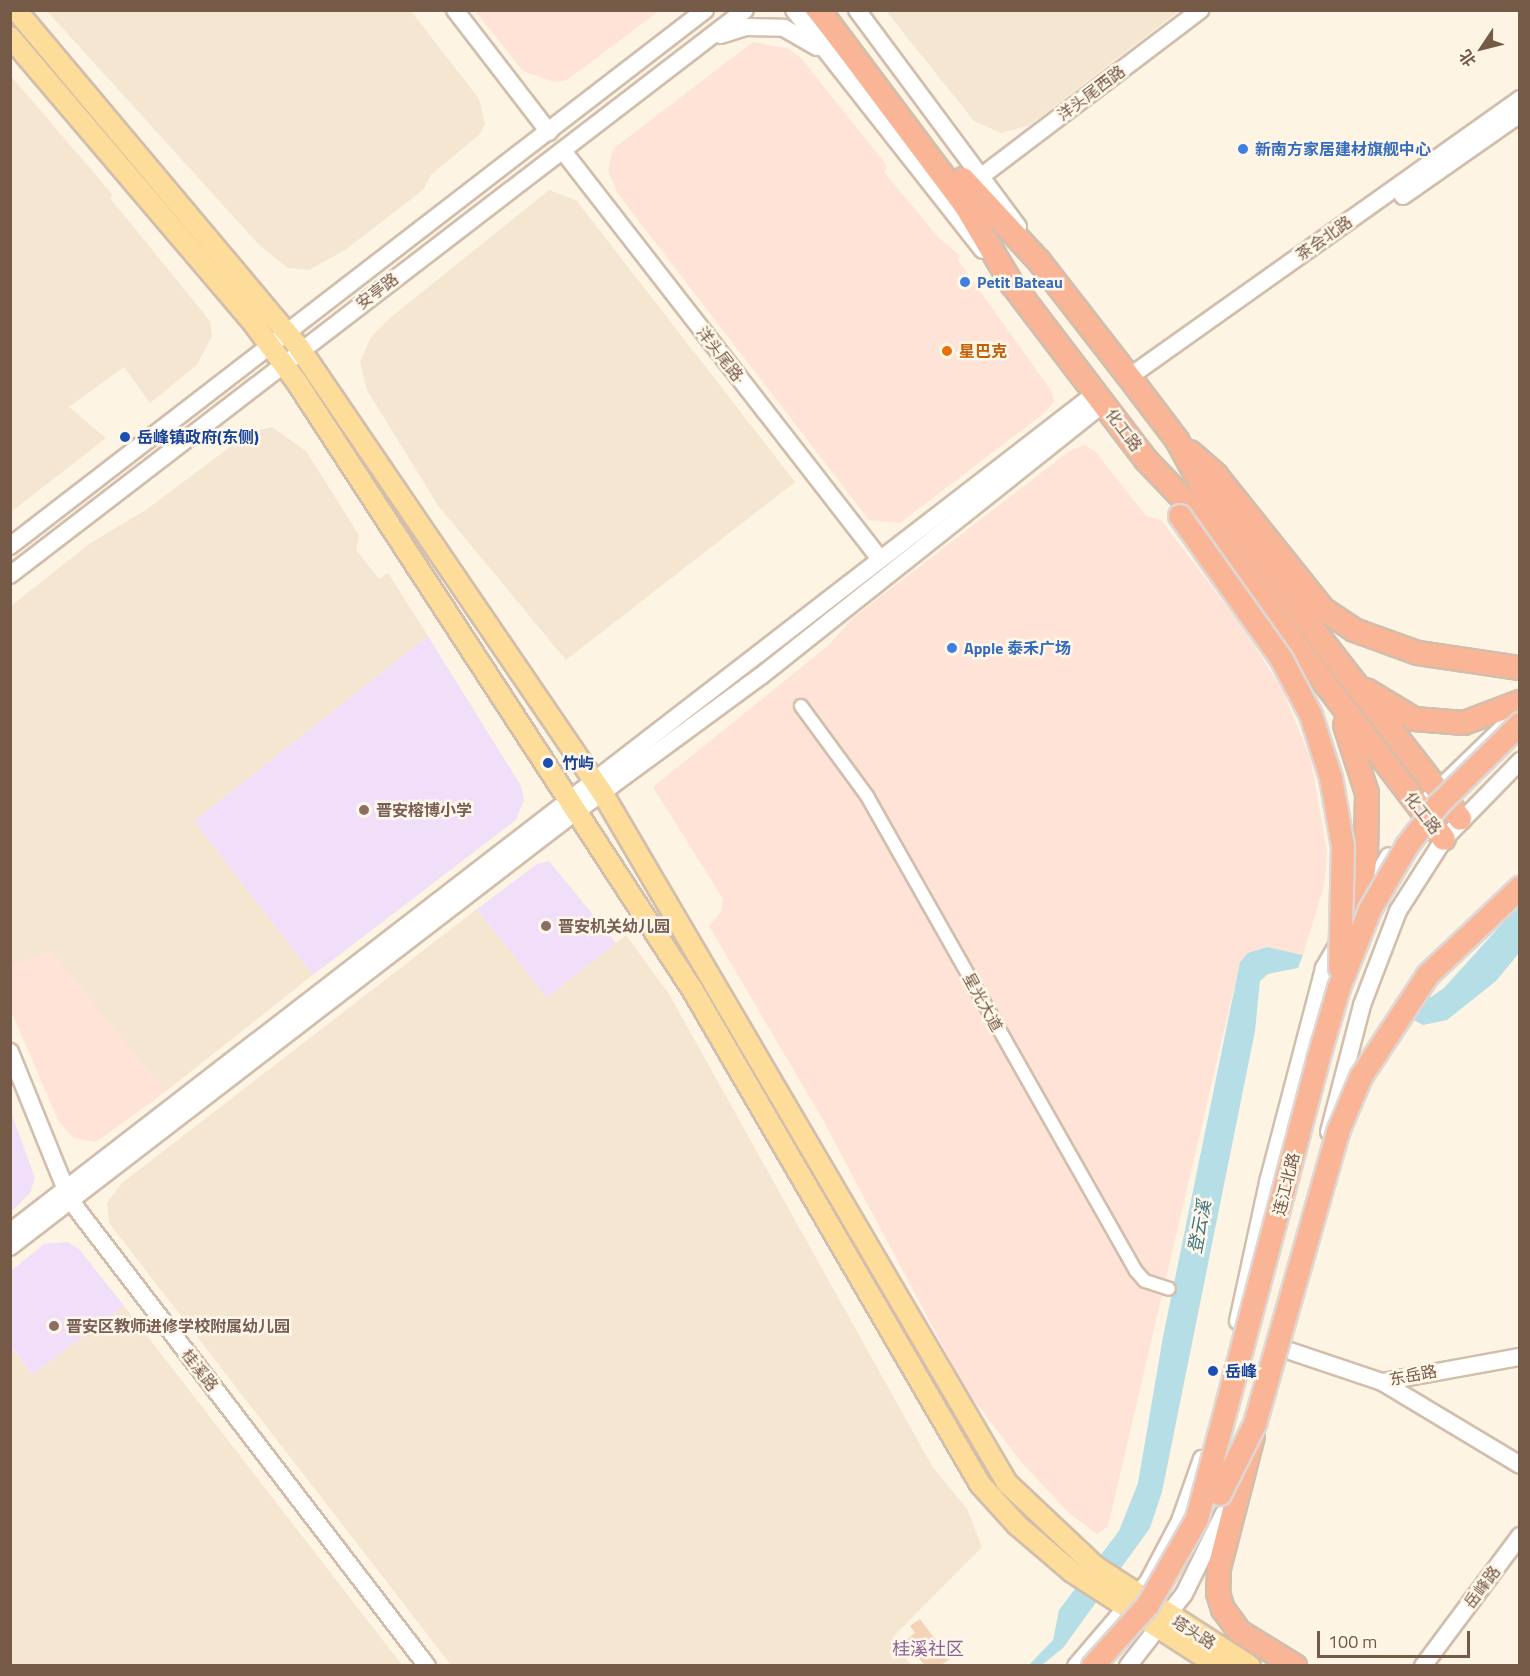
<!DOCTYPE html>
<meta charset="utf-8">
<style>
body{margin:0}
#map{position:relative;width:1530px;height:1676px;overflow:hidden;background:#fdf4e3;font-family:"Titillium Web","Noto Sans SC",sans-serif}
div>[style]{position:absolute}
[style*='--x']{left:calc(var(--x)*1px);top:calc(var(--y)*1px);width:calc(var(--w)*1px);rotate:calc(var(--a)*1deg)}
.residential>*{inset:0;background:#f5e6d1}
.commercial>*{inset:0;background:#fee3d6}
.education>*{inset:0;background:#f1dff9}
.water>*{inset:0;background:#b6dee7}
.building>*{inset:0;background:#f4d3b9}
.roads{filter:drop-shadow(2px 0 #d1beac) drop-shadow(-2px 0 #d1beac) drop-shadow(0 2px #d1beac) drop-shadow(0 -2px #d1beac)}
.street>*{height:12px;margin:-6px;padding:0 6px;transform-origin:6px;border-radius:6px;background:#fff}
.secondary>*{height:16px;margin:-8px;padding:0 8px;transform-origin:8px;border-radius:8px;background:#fff}
.primary>*{height:20px;margin:-10px;padding:0 10px;transform-origin:10px;border-radius:10px;background:#fedc99}
.highway>*{height:22px;margin:-11px;padding:0 11px;transform-origin:11px;border-radius:11px;background:#fab597}
.bridges{filter:drop-shadow(2px 0 #ded7d3) drop-shadow(-2px 0 #ded7d3) drop-shadow(0 2px #ded7d3) drop-shadow(0 -2px #ded7d3)}
.highway-bridge>*{height:22px;margin:-11px;padding:0 11px;transform-origin:11px;border-radius:11px;background:#fab597}
.dots>*{width:16px;height:16px;translate:-50% -50%;box-sizing:border-box;border:3px solid #fff7ea;border-radius:50%}
span{translate:-50% -50%;white-space:nowrap;text-align:center;line-height:1.15;-webkit-text-stroke:5px #fff7ea;paint-order:stroke}
.street-label{font-size:16px;color:#765a48}
.shop-label{font-size:16px;color:#366cbe;font-weight:700}
.left{translate:0 -50%;text-align:left}
.food-label{font-size:16px;color:#c56008;font-weight:700}
.transit-label{font-size:16px;color:#164399;font-weight:700}
.education-label{font-size:16px;color:#785e54;font-weight:700}
.water-label{font-size:18px;color:#3e7583;font-style:italic}
.neighbourhood-label{font-size:18px;color:#89639a}
.frame{position:absolute;inset:0;border:12px solid #765a48;pointer-events:none}
.north{position:absolute;left:1452px;top:18px;width:60px;height:60px;-webkit-text-stroke:4px #fff7ea;paint-order:stroke;rotate:235deg;font-size:16px;font-weight:700;line-height:24px;text-align:center;color:#765a48}
.north::after{content:'';display:block;margin:auto;width:21px;height:27px;background:#765a48;clip-path:polygon(50% 0,100% 100%,50% 72%,0 100%)}
.scale{position:absolute;left:1317px;top:1631px;width:153px;height:27px;box-sizing:border-box;border:3px solid #765a48;border-top:0;padding-left:8px;font-size:18px;line-height:21px;white-space:nowrap;color:#765a48;-webkit-text-stroke:4px #fff7ea;paint-order:stroke}
</style>
<div id="map">
<div class="residential">
<i style="clip-path:polygon(47px 11px,411px 11px,479px 99px,485px 124px,479px 135px,431px 175px,423px 190px,345px 250px,309px 270px,288px 268px,260px 246px)"></i>
<i style="clip-path:polygon(886px 11px,1179px 11px,1030px 125px,1001px 133px,974px 121px)"></i>
<i style="clip-path:polygon(10px 75px,113px 195px,110px 198px,210px 321px,212px 336px,197px 365px,150px 403px,124px 367px,69px 407px,106px 438px,11px 512px)"></i>
<i style="clip-path:polygon(549px 190px,576px 200px,795px 482px,566px 660px,439px 507px,367px 390px,360px 362px,371px 337px,390px 318px)"></i>
<i style="clip-path:polygon(272px 427px,306px 451px,359px 535px,356px 550px,379px 579px,388px 573px,428px 636px,194px 821px,313px 975px,165px 1092px,51px 952px,11px 966px,11px 606px,89px 544px,146px 510px,250px 432px)"></i>
<i style="clip-path:polygon(477px 909px,547px 998px,626px 935px,669px 994px,932px 1466px,967px 1509px,982px 1547px,892px 1638px,911px 1665px,451px 1665px,109px 1223px,107px 1203px,122px 1183px)"></i>
<i style="clip-path:polygon(124px 1306px,402px 1665px,11px 1665px,10px 1346px,32px 1375px)"></i>
</div>
<div class="commercial">
<i style="clip-path:polygon(475px 11px,659px 11px,567px 80px,554px 82px,523px 71px)"></i>
<i style="clip-path:polygon(753px 42px,789px 49px,801px 58px,887px 166px,884px 172px,937px 236px,960px 256px,957px 259px,1052px 392px,1054px 402px,1043px 414px,900px 523px,869px 520px,618px 194px,608px 170px,613px 149px)"></i>
<i style="clip-path:polygon(1084px 445px,1095px 451px,1146px 516px,1161px 520px,1241px 625px,1282px 689px,1311px 760px,1327px 853px,1324px 886px,1303px 955px,1267px 947px,1248px 953px,1240px 962px,1108px 1526px,1097px 1534px,1070px 1514px,1021px 1462px,965px 1388px,823px 1120px,709px 926px,721px 912px,723px 899px,653px 787px,829px 645px,853px 618px,1068px 452px)"></i>
<i style="clip-path:polygon(51px 951px,165px 1092px,96px 1142px,74px 1138px,59px 1122px,11px 1011px,11px 966px)"></i>
</div>
<div class="education">
<i style="clip-path:polygon(428px 636px,521px 786px,524px 800px,516px 820px,313px 975px,194px 821px)"></i>
<i style="clip-path:polygon(549px 861px,616px 943px,547px 998px,477px 909px,537px 864px)"></i>
<i style="clip-path:polygon(10px 1109px,35px 1178px,30px 1193px,11px 1212px)"></i>
<i style="clip-path:polygon(67px 1242px,79px 1249px,124px 1306px,32px 1375px,11px 1346px,11px 1271px,44px 1244px)"></i>
</div>
<div class="water">
<i style="clip-path:polygon(1519px 905px,1519px 953px,1496px 981px,1447px 1020px,1423px 1025px,1408px 1017px,1424px 996px,1431px 997px,1444px 988px)"></i>
<i style="clip-path:polygon(1267px 947px,1303px 955px,1298px 968px,1268px 974px,1260px 981px,1255px 1031px,1162px 1492px,1150px 1528px,1063px 1648px,1042px 1665px,1028px 1666px,1053px 1640px,1059px 1610px,1119px 1531px,1138px 1483px,1163px 1337px,1240px 962px,1248px 953px)"></i>
</div>
<div class="building">
<i style="clip-path:polygon(920px 1619px,950px 1659px,941px 1665px,924px 1665px,906px 1640px,915px 1633px,910px 1626px)"></i>
</div>
<div class="roads">
<div class="street">
<i style="--x:801;--y:706;--w:112;--a:53.7"></i>
<i style="--x:867;--y:796;--w:546;--a:60.48"></i>
<i style="--x:1136;--y:1271;--w:13;--a:48"></i>
<i style="--x:1145;--y:1281;--w:25;--a:18"></i>
</div>
<div class="secondary">
<i style="--x:455;--y:10;--w:154;--a:52.4"></i>
<i style="--x:794;--y:10;--w:305;--a:51.8"></i>
<i style="--x:857;--y:10;--w:270;--a:53.4"></i>
<i style="--x:721;--y:35;--w:25;--a:-18"></i>
<i style="--x:745;--y:27;--w:39;--a:1"></i>
<i style="--x:784;--y:28;--w:38;--a:30"></i>
<i style="--x:563;--y:151;--w:517;--a:52.15"></i>
<i style="--x:983;--y:175;--w:273;--a:-37.2"></i>
<i style="--x:1403;--y:196;--w:143;--a:-35"></i>
<i style="--x:1129;--y:377;--w:480;--a:-35.4"></i>
<i style="--x:10;--y:546;--w:878;--a:-37.64"></i>
<i style="--x:10;--y:575;--w:927;--a:-37.55"></i>
<i style="--x:1430;--y:798;--w:125;--a:-44"></i>
<i style="--x:10;--y:1052;--w:160;--a:67.9"></i>
<i style="--x:70;--y:1200;--w:587;--a:52.54"></i>
<i style="--x:1329;--y:1132;--w:131;--a:-75.4"></i>
<i style="--x:1362;--y:1005;--w:101;--a:-69"></i>
<i style="--x:1398;--y:911;--w:85;--a:-57.4"></i>
<i style="--x:1444;--y:839;--w:109;--a:-45.7"></i>
<i style="--x:10;--y:1232;--w:1372;--a:-37.69"></i>
<i style="--x:10;--y:1247;--w:697;--a:-37.59"></i>
<i style="--x:562;--y:822;--w:247;--a:-36.3"></i>
<i style="--x:761;--y:676;--w:438;--a:-38.5"></i>
<i style="--x:1238;--y:1321;--w:142;--a:-77.8"></i>
<i style="--x:1268;--y:1182;--w:221;--a:-75.3"></i>
<i style="--x:1324;--y:968;--w:129;--a:-59.9"></i>
<i style="--x:1275;--y:1346;--w:113;--a:18.6"></i>
<i style="--x:1382;--y:1382;--w:140;--a:-10.3"></i>
<i style="--x:1382;--y:1382;--w:161;--a:31"></i>
<i style="--x:1076;--y:1666;--w:111;--a:-49.4"></i>
<i style="--x:1148;--y:1582;--w:69;--a:-62.3"></i>
<i style="--x:1180;--y:1521;--w:66;--a:-70.5"></i>
<i style="--x:1128;--y:1666;--w:91;--a:-52.1"></i>
<i style="--x:1184;--y:1594;--w:90;--a:-63.7"></i>
<i style="--x:1423;--y:1666;--w:162;--a:-53.3"></i>
</div>
<div class="primary">
<i style="--x:16;--y:10;--w:442;--a:50"></i>
<i style="--x:300;--y:349;--w:538;--a:55.75"></i>
<i style="--x:603;--y:794;--w:799;--a:59.61"></i>
<i style="--x:1007;--y:1483;--w:122;--a:43.3"></i>
<i style="--x:1096;--y:1567;--w:183;--a:32.7"></i>
<i style="--x:10;--y:37;--w:377;--a:49.6"></i>
<i style="--x:254;--y:324;--w:74;--a:53.7"></i>
<i style="--x:298;--y:384;--w:722;--a:56.93"></i>
<i style="--x:692;--y:989;--w:573;--a:59.81"></i>
<i style="--x:980;--y:1484;--w:55;--a:47.9"></i>
<i style="--x:1017;--y:1525;--w:72;--a:40.5"></i>
<i style="--x:1072;--y:1572;--w:174;--a:32.8"></i>
</div>
<div class="highway">
<i style="--x:819;--y:10;--w:244;--a:53.2"></i>
<i style="--x:965;--y:205;--w:92;--a:59.3"></i>
<i style="--x:1012;--y:284;--w:221;--a:52.7"></i>
<i style="--x:1146;--y:460;--w:65;--a:46.2"></i>
<i style="--x:1191;--y:507;--w:417;--a:52.7"></i>
<i style="--x:963;--y:179;--w:112;--a:47.2"></i>
<i style="--x:1039;--y:261;--w:158;--a:52.2"></i>
<i style="--x:1136;--y:386;--w:68;--a:52.8"></i>
<i style="--x:1177;--y:440;--w:52;--a:61.5"></i>
<i style="--x:1202;--y:486;--w:421;--a:52.2"></i>
<i style="--x:1190;--y:452;--w:35;--a:41"></i>
<i style="--x:1216;--y:475;--w:171;--a:51.4"></i>
<i style="--x:1323;--y:609;--w:37;--a:34"></i>
<i style="--x:1354;--y:630;--w:68;--a:19.8"></i>
<i style="--x:1418;--y:653;--w:103;--a:8.4"></i>
<i style="--x:1366;--y:690;--w:56;--a:31.1"></i>
<i style="--x:1414;--y:719;--w:50;--a:4.6"></i>
<i style="--x:1464;--y:723;--w:60;--a:-20.6"></i>
<i style="--x:1345;--y:725;--w:71;--a:72.1"></i>
<i style="--x:1367;--y:793;--w:61;--a:90.9"></i>
<i style="--x:1366;--y:854;--w:53;--a:97.5"></i>
<i style="--x:1253;--y:1436;--w:136;--a:104.4"></i>
<i style="--x:1219;--y:1568;--w:25;--a:92"></i>
<i style="--x:1218;--y:1593;--w:17;--a:73"></i>
<i style="--x:1223;--y:1609;--w:29;--a:54"></i>
<i style="--x:1240;--y:1632;--w:65;--a:31.7"></i>
</div>
</div>
<div class="bridges">
<div class="highway-bridge">
<i style="--x:1180;--y:516;--w:174;--a:54.6"></i>
<i style="--x:1281;--y:658;--w:64;--a:62.2"></i>
<i style="--x:1311;--y:715;--w:66;--a:72.4"></i>
<i style="--x:1331;--y:778;--w:70;--a:80.1"></i>
<i style="--x:1343;--y:847;--w:121;--a:91.4"></i>
<i style="--x:1220;--y:1494;--w:78;--a:-63.4"></i>
<i style="--x:1255;--y:1424;--w:304;--a:-74.1"></i>
<i style="--x:1338;--y:1132;--w:60;--a:-67.3"></i>
<i style="--x:1361;--y:1077;--w:122;--a:-56.7"></i>
<i style="--x:1428;--y:975;--w:127;--a:-43.4"></i>
<i style="--x:1093;--y:1666;--w:82;--a:-48"></i>
<i style="--x:1148;--y:1605;--w:99;--a:-60.3"></i>
<i style="--x:1197;--y:1519;--w:475;--a:-75.2"></i>
<i style="--x:1318;--y:1060;--w:75;--a:-73.7"></i>
<i style="--x:1339;--y:988;--w:84;--a:-68.3"></i>
<i style="--x:1370;--y:910;--w:74;--a:-60"></i>
<i style="--x:1407;--y:846;--w:53;--a:-52.7"></i>
<i style="--x:1439;--y:804;--w:114;--a:-44.6"></i>
</div>
</div>
<div class="dots">
<i style="left:1243px;top:149px;background:#3f7fe0"></i>
<i style="left:965px;top:282px;background:#3f7fe0"></i>
<i style="left:947px;top:351px;background:#e8710a"></i>
<i style="left:125px;top:437px;background:#1a4fb4"></i>
<i style="left:952px;top:648px;background:#3f7fe0"></i>
<i style="left:548px;top:763px;background:#1a4fb4"></i>
<i style="left:364px;top:810px;background:#8d6e63"></i>
<i style="left:546px;top:926px;background:#8d6e63"></i>
<i style="left:54px;top:1326px;background:#8d6e63"></i>
<i style="left:1213px;top:1371px;background:#1a4fb4"></i>
</div>
<div class="street-label">
<span style="left:1091px;top:93px;rotate:-37deg">洋头尾西路</span>
<span style="left:1324px;top:238px;rotate:-35deg">茶会北路</span>
<span style="left:377px;top:291px;rotate:-37deg">安亭路</span>
<span style="left:721px;top:355px;rotate:52deg">洋头尾路·</span>
<span style="left:1124px;top:430px;rotate:53deg">化工路</span>
<span style="left:1423px;top:813px;rotate:52deg">化工路</span>
<span style="left:983px;top:1002px;rotate:61deg">星光大道</span>
<span style="left:1286px;top:1184px;rotate:-76deg">连江北路</span>
<span style="left:200px;top:1370px;rotate:52deg">桂溪路</span>
<span style="left:1413px;top:1375px;rotate:-11deg">东岳路</span>
<span style="left:1482px;top:1587px;rotate:-53deg">岳峰路</span>
<span style="left:1194px;top:1632px;rotate:32deg">塔头路</span>
</div>
<div class="shop-label">
<span class="left" style="left:1255px;top:149px">新南方家居建材旗舰中心</span>
<span class="left" style="left:977px;top:282px">Petit Bateau</span>
<span class="left" style="left:964px;top:648px">Apple 泰禾广场</span>
</div>
<div class="food-label">
<span class="left" style="left:959px;top:351px">星巴克</span>
</div>
<div class="transit-label">
<span class="left" style="left:137px;top:437px">岳峰镇政府(东侧)</span>
<span class="left" style="left:562px;top:763px">竹屿</span>
<span class="left" style="left:1225px;top:1371px">岳峰</span>
</div>
<div class="education-label">
<span class="left" style="left:376px;top:810px">晋安榕博小学</span>
<span class="left" style="left:558px;top:926px">晋安机关幼儿园</span>
<span class="left" style="left:66px;top:1326px">晋安区教师进修学校附属幼儿园</span>
</div>
<div class="water-label">
<span style="left:1200px;top:1227px;rotate:-79deg">登云溪</span>
</div>
<div class="neighbourhood-label">
<span style="left:928px;top:1649px">桂溪社区</span>
</div>
<div class="frame"></div>
<div class="north">北</div>
<div class="scale">100 m</div>
</div>
